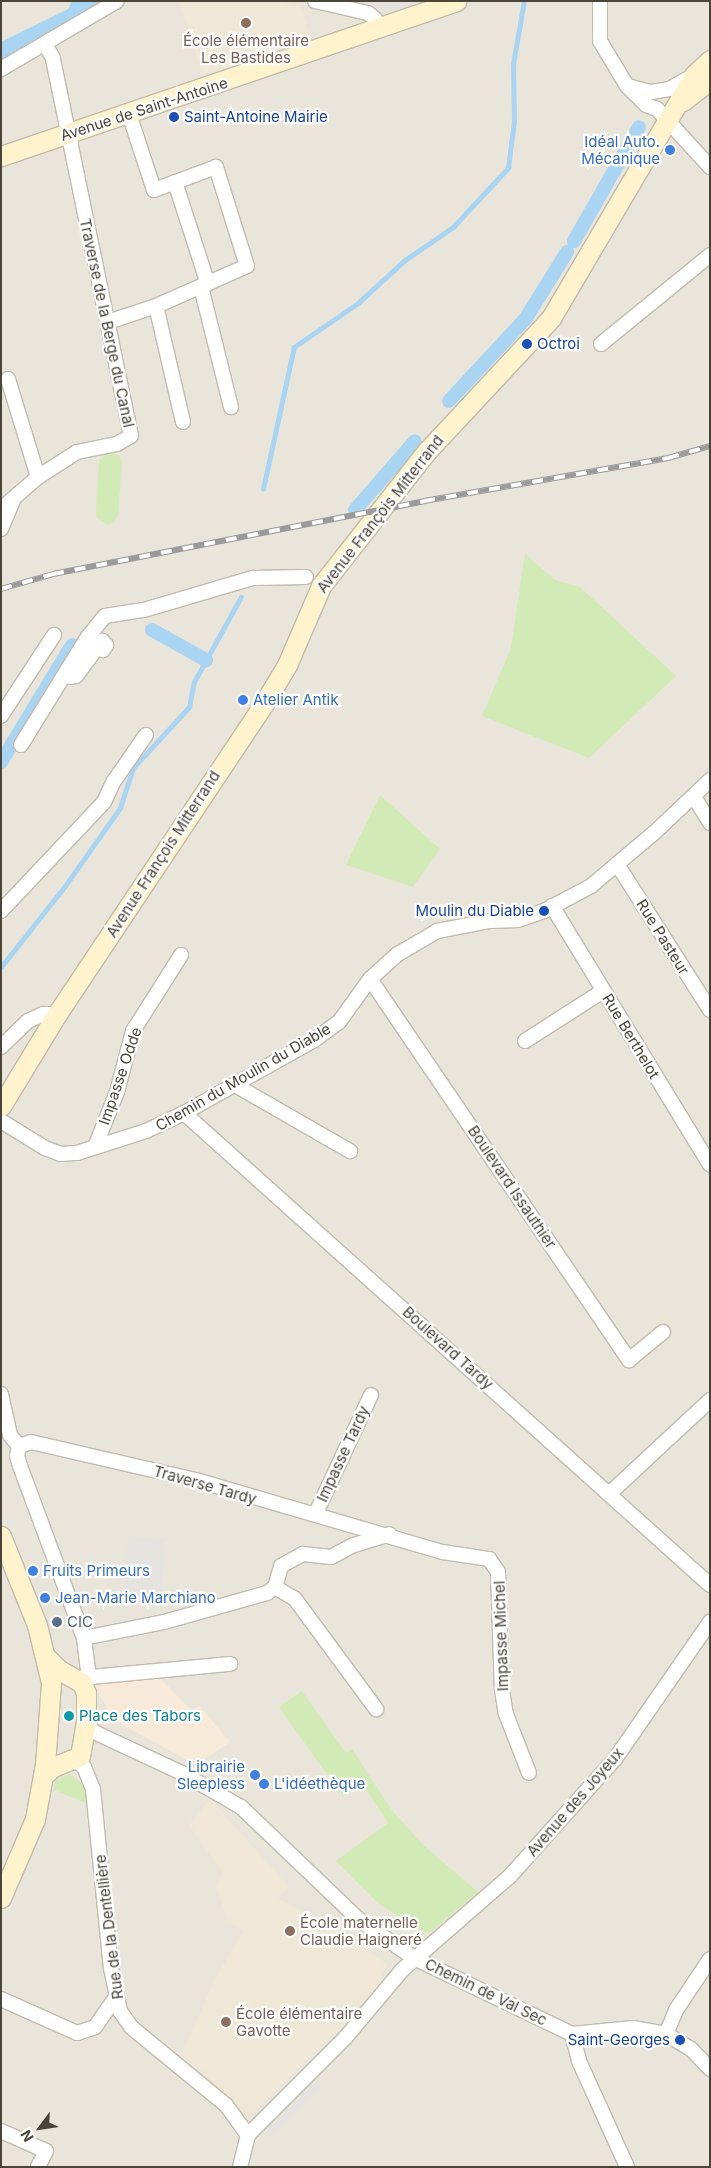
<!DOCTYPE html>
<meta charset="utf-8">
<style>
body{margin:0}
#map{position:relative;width:711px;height:2168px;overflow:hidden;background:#f6f3ec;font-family:Inter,sans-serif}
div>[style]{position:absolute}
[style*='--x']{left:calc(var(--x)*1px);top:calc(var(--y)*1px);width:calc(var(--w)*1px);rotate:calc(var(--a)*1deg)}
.residential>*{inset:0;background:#eae5da}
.commercial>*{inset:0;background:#f7ead8}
.industrial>*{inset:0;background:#e6e2dd}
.education>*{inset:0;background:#efe8d6}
.green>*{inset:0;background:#d2eab5}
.parking>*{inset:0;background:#e5e3e0}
.stream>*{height:4.5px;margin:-2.25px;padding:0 2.25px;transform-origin:2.25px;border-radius:2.25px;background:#a9d4f2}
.canal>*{height:14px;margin:-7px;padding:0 7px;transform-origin:7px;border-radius:7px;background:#a9d4f2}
.river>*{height:25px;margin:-12.5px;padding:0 12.5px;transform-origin:12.5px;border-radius:12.5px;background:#a9d4f2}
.roads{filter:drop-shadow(1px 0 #c2bbae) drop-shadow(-1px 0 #c2bbae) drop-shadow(0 1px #c2bbae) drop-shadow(0 -1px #c2bbae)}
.street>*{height:14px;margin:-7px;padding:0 7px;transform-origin:7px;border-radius:7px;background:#fff}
.secondary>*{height:19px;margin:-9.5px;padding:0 9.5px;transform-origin:9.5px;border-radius:9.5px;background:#fff3cd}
.rail>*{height:5.5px;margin-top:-2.75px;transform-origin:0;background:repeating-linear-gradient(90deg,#fff 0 11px,#9a9a9a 0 22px);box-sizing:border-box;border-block:1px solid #9a9a9a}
.dots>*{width:14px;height:14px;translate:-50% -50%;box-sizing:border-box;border:2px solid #fff;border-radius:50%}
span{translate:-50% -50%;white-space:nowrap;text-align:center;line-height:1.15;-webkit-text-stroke:4.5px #fff;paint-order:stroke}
.education-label{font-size:15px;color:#785e54}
.left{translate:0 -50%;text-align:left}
.street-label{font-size:15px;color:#4b4439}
.transit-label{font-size:15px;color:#164399}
.right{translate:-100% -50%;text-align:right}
.shop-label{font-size:15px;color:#366cbe}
.service-label{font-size:15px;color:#4e5e75}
.culture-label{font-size:15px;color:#0d838f}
.frame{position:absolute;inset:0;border:2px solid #4b4439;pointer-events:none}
.north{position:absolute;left:15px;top:2103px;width:50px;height:50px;-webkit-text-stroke:4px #fff;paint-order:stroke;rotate:239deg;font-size:14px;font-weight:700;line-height:20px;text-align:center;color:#4b4439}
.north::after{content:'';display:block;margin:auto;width:18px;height:22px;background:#4b4439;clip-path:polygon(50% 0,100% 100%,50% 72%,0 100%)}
</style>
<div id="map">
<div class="residential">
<i style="clip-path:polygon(1px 1px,710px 1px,710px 2167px,1px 2167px)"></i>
</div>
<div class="commercial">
<i style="clip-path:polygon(155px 1673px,192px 1711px,199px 1705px,230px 1742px,196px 1765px,123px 1725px,111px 1715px,95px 1687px,100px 1678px)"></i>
</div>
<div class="industrial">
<i style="clip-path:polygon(345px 1px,423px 1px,396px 11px)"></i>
</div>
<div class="education">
<i style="clip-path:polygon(179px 1px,277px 1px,301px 7px,311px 39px,203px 75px)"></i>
<i style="clip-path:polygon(210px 1799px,288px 1886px,278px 1898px,338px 1932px,387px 1964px,372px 1996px,253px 2113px,243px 2111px,203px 2080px,204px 2072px,198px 2067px,191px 2071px,179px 2060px,215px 1979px,244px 1930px,229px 1922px,215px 1885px,223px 1873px,189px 1825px)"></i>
</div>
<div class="green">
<i style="clip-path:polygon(109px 452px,120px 456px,122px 462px,118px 515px,114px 522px,108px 525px,97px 518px,96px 511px,99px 461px)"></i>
<i style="clip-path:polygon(525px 554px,555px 580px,580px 587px,676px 676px,589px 758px,482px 716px,511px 648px)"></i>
<i style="clip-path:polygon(380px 795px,440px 849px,413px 887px,346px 865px)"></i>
<i style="clip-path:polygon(302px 1691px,346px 1753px,352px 1749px,391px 1809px,423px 1845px,478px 1892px,428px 1934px,379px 1904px,336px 1861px,388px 1823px,362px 1783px,343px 1797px,279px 1707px)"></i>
<i style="clip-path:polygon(70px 1774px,83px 1784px,88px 1804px,54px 1790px,56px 1780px)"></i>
</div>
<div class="parking">
<i style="clip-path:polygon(128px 1536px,165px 1539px,161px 1601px,124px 1599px)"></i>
<i style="clip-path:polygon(307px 2074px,320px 2087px,271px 2136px,265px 2120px)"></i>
</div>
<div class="stream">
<i style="--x:263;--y:489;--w:145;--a:-77.7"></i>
<i style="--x:294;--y:347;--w:78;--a:-34.5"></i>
<i style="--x:358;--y:303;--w:64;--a:-42.5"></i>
<i style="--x:405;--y:260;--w:58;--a:-34.5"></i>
<i style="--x:453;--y:227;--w:81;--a:-47"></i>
<i style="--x:508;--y:168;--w:46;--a:-82.6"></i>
<i style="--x:514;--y:122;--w:58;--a:-91"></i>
<i style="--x:513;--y:64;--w:64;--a:-80.1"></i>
<i style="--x:1;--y:967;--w:103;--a:-51.7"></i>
<i style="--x:65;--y:886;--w:95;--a:-54.8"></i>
<i style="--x:120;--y:808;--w:42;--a:-72"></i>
<i style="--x:133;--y:768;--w:83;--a:-47.4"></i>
<i style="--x:189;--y:707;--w:25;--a:-79"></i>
<i style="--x:194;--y:682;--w:97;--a:-61.1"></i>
</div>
<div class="canal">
<i style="--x:574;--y:241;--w:131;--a:-60.3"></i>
<i style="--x:449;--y:401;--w:113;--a:-47.1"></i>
<i style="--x:526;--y:318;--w:78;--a:-58.2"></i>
<i style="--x:355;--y:510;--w:91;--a:-49"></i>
<i style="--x:152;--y:630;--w:62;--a:29.1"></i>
<i style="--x:1;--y:762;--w:137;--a:-58.7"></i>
</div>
<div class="river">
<i style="--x:1;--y:55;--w:85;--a:-26"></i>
<i style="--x:77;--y:18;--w:11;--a:-63"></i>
<i style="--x:82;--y:8;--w:13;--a:-32"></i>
</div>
<div class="roads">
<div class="street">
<i style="--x:315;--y:1;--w:54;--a:12.8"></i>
<i style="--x:368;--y:13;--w:9;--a:41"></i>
<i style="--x:375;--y:19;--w:10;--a:73"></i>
<i style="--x:600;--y:1;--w:40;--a:90"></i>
<i style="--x:600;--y:41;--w:52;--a:59"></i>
<i style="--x:627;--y:86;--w:27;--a:45"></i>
<i style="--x:646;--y:105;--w:12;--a:20"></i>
<i style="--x:657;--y:109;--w:79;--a:47.6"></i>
<i style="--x:1;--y:69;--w:134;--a:-30.4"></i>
<i style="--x:628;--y:86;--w:24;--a:15"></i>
<i style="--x:651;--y:92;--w:18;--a:-9"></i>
<i style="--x:669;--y:89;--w:26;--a:-29"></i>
<i style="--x:175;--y:182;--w:107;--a:72.1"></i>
<i style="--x:201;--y:287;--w:124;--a:76"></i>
<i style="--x:156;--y:306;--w:119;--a:76.9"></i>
<i style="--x:108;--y:322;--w:51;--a:-18.4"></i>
<i style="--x:156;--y:306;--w:99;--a:-23.7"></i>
<i style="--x:247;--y:266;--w:104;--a:-107.4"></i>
<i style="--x:216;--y:167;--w:66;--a:159.6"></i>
<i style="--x:154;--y:190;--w:80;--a:-108.2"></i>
<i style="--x:601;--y:344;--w:141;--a:-39.2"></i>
<i style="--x:8;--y:379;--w:102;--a:73"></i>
<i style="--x:1;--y:509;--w:49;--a:-40.9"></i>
<i style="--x:38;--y:477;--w:46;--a:-32.7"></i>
<i style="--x:77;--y:452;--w:41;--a:-11.3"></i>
<i style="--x:117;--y:444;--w:16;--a:-30"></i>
<i style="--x:131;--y:436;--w:386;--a:-101.7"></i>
<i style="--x:53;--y:58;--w:16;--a:-120"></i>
<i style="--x:1;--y:529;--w:30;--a:-67"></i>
<i style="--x:66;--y:672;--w:6;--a:51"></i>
<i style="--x:70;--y:677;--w:6;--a:-9"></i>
<i style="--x:76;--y:676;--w:44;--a:-53.4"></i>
<i style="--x:102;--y:641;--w:6;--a:45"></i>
<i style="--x:106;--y:645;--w:6;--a:121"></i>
<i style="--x:1;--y:716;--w:97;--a:-56.8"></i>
<i style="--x:21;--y:745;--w:126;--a:-58.3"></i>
<i style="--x:87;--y:638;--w:28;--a:-51"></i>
<i style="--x:105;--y:616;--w:39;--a:-9"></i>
<i style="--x:144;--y:610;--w:114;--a:-16.4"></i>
<i style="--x:253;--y:578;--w:53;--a:-1.1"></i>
<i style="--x:694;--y:797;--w:31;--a:58"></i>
<i style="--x:617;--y:864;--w:173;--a:57.5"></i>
<i style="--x:552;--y:906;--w:303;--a:58.6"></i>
<i style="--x:1;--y:911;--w:150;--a:-46.6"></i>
<i style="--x:104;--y:802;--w:23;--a:-65"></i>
<i style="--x:114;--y:781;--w:56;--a:-55.2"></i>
<i style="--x:370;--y:979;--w:461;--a:55.8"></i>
<i style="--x:629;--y:1360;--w:44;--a:-39.5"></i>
<i style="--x:525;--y:1041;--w:93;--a:-32.7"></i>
<i style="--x:1;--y:1047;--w:37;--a:-44"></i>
<i style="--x:28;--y:1021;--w:17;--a:-25"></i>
<i style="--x:43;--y:1014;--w:14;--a:0"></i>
<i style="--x:235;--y:1085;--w:133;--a:29.9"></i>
<i style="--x:184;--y:1113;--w:707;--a:41.9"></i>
<i style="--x:1;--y:1121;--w:52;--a:31.5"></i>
<i style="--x:45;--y:1148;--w:17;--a:21"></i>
<i style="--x:61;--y:1154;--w:16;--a:-4"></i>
<i style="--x:77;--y:1153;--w:72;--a:-17.7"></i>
<i style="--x:146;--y:1131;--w:42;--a:-25.3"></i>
<i style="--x:184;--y:1113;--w:149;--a:-29.3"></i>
<i style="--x:314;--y:1040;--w:31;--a:-36"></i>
<i style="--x:339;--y:1022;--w:53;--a:-54.2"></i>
<i style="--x:370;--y:979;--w:38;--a:-42"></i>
<i style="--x:398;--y:954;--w:45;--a:-30.5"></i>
<i style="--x:437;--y:931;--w:54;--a:-10.7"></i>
<i style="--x:490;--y:921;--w:28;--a:-2"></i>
<i style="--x:518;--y:920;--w:28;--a:-19"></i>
<i style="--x:544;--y:911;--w:53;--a:-28"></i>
<i style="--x:591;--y:886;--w:82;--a:-40.1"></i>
<i style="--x:654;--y:833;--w:77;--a:-43.4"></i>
<i style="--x:95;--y:1147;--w:59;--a:-68.2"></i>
<i style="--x:117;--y:1092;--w:63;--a:-75.3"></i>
<i style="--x:133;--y:1031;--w:90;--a:-57.7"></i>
<i style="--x:1;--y:1394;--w:42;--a:77.6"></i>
<i style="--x:10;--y:1435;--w:14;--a:51"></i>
<i style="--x:19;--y:1446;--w:13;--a:-18"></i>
<i style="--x:31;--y:1442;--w:169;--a:13"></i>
<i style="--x:196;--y:1480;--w:257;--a:16.3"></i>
<i style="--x:443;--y:1552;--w:47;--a:8.7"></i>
<i style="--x:489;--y:1559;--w:16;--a:55"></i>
<i style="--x:498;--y:1572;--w:118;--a:88.1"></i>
<i style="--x:502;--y:1690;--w:24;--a:81"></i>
<i style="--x:506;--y:1714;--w:63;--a:68.7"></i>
<i style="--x:19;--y:1446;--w:10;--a:101"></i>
<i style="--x:17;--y:1456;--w:10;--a:73"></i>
<i style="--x:20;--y:1466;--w:184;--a:69.6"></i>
<i style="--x:84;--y:1638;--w:39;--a:83"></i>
<i style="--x:89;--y:1677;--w:12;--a:114"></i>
<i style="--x:609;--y:1494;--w:138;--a:-42.9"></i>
<i style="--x:316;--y:1513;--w:130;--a:-65"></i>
<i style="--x:275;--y:1587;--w:23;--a:31"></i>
<i style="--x:295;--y:1599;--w:137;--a:53.6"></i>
<i style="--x:84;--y:1638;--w:82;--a:-11.3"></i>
<i style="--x:164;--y:1622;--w:107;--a:-15.7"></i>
<i style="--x:267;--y:1593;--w:10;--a:-37"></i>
<i style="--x:275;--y:1587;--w:22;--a:-74"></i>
<i style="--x:281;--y:1566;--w:25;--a:-29"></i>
<i style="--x:303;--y:1554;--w:28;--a:6"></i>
<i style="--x:331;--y:1557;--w:26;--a:-28"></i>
<i style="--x:354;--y:1545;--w:37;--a:-17"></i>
<i style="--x:81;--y:1678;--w:150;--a:-5.4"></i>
<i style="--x:86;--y:1723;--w:12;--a:48"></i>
<i style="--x:94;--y:1732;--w:97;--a:25"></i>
<i style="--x:182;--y:1773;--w:68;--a:30"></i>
<i style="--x:241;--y:1807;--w:162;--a:43.7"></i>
<i style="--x:358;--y:1919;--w:68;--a:34.9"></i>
<i style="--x:414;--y:1958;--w:175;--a:25.7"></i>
<i style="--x:572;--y:2034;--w:61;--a:-5.6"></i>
<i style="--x:633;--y:2028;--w:34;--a:10"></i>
<i style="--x:666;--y:2034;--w:29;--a:31"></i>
<i style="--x:691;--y:2049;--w:28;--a:46"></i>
<i style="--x:75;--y:1760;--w:11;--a:38"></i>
<i style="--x:84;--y:1767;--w:24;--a:68"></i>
<i style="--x:93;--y:1789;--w:180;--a:84.3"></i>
<i style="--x:111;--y:1968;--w:44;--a:78.2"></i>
<i style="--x:120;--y:2011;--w:19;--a:55"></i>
<i style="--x:131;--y:2027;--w:123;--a:39.4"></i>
<i style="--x:226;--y:2105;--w:37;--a:54"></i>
<i style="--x:1;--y:1999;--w:83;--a:24.1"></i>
<i style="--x:77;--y:2033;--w:19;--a:-18"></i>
<i style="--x:95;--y:2027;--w:35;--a:-55"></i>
<i style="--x:572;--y:2034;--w:28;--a:75"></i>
<i style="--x:579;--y:2061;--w:116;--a:65.6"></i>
<i style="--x:666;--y:2034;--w:26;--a:-67"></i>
<i style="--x:676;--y:2010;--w:61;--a:-56.3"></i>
<i style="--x:1;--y:2131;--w:49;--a:24"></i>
<i style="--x:46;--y:2151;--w:18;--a:117"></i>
<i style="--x:248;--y:2135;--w:139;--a:-45"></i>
<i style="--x:346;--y:2037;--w:87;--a:-50.1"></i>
<i style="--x:402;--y:1970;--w:143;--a:-41"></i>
<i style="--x:510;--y:1876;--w:157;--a:-48.1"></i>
<i style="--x:615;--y:1759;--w:167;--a:-55.3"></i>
<i style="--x:240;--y:2167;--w:33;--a:-76"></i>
</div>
<div class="secondary">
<i style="--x:683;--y:101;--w:34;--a:-38"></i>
<i style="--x:1;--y:156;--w:481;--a:-18.8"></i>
<i style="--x:1;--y:1106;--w:108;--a:-58.7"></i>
<i style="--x:57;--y:1014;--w:371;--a:-56.3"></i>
<i style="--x:263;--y:705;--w:47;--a:-59"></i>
<i style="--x:287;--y:665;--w:86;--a:-66.7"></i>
<i style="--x:321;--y:586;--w:172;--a:-51.9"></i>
<i style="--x:427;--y:451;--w:182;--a:-47"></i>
<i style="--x:551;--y:318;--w:282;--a:-59.5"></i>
<i style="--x:694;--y:75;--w:22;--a:-43"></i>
<i style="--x:1;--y:1536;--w:96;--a:68"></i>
<i style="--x:37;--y:1625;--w:60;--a:76.4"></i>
<i style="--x:51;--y:1683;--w:81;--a:94.2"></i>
<i style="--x:45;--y:1764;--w:56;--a:100.3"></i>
<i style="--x:35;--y:1819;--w:86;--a:113.3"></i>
<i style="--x:43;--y:1776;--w:13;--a:-42"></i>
<i style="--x:53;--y:1767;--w:29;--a:-22"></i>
<i style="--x:80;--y:1756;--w:34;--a:-80"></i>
<i style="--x:86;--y:1723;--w:30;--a:-90"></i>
<i style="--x:86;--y:1693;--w:11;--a:-112"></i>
<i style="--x:82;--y:1683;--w:28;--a:-150"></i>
<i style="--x:58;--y:1669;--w:17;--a:-135"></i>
</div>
</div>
<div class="rail">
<i style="--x:1;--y:589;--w:54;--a:-16.1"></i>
<i style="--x:53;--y:574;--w:378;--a:-11.1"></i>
<i style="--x:424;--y:501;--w:248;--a:-10"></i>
<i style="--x:668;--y:458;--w:44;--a:-15.9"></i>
</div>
<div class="dots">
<i style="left:246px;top:23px;background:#8d6e63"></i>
<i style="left:174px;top:117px;background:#1a4fb4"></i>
<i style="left:670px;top:150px;background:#3f7fe0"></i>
<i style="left:527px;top:344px;background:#1a4fb4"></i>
<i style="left:243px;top:700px;background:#3f7fe0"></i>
<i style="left:544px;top:911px;background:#1a4fb4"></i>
<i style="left:33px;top:1571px;background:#3f7fe0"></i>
<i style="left:45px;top:1598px;background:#3f7fe0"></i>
<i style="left:57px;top:1622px;background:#5c6f8a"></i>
<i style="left:69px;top:1716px;background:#0f9aa8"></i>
<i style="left:255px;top:1775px;background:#3f7fe0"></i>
<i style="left:264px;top:1784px;background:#3f7fe0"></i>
<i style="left:290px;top:1931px;background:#8d6e63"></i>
<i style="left:226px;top:2022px;background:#8d6e63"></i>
<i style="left:680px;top:2040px;background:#1a4fb4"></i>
</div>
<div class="education-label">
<span style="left:246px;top:49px">École élémentaire<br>Les Bastides</span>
<span class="left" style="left:300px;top:1931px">École maternelle<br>Claudie Haigneré</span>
<span class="left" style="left:236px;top:2022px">École élémentaire<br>Gavotte</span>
</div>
<div class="street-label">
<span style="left:144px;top:109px;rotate:-18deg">Avenue de Saint-Antoine</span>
<span style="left:107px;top:323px;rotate:78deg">Traverse de la Berge du Canal</span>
<span style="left:380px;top:514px;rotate:-52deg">Avenue François Mitterrand</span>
<span style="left:163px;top:854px;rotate:-57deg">Avenue François Mitterrand</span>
<span style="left:663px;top:937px;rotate:58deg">Rue Pasteur</span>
<span style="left:631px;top:1036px;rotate:59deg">Rue Berthelot</span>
<span style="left:120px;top:1076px;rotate:-71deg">Impasse Odde</span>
<span style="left:243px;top:1077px;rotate:-30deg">Chemin du Moulin du Diable</span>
<span style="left:512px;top:1187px;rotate:56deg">Boulevard Issauthier</span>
<span style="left:448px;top:1348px;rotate:42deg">Boulevard Tardy</span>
<span style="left:343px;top:1454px;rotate:-65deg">Impasse Tardy</span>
<span style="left:205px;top:1485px;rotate:16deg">Traverse Tardy</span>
<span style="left:501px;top:1636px;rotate:-92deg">Impasse Michel</span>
<span style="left:575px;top:1802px;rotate:-49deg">Avenue des Joyeux</span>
<span style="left:109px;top:1927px;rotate:-97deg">Rue de la Dentellière</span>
<span style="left:486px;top:1992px;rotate:26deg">Chemin de Val Sec</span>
</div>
<div class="transit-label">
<span class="left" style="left:184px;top:117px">Saint-Antoine Mairie</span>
<span class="left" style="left:537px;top:344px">Octroi</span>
<span class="right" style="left:534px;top:911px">Moulin du Diable</span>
<span class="right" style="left:670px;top:2040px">Saint-Georges</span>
</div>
<div class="shop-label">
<span class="right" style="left:660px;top:150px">Idéal Auto.<br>Mécanique</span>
<span class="left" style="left:253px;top:700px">Atelier Antik</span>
<span class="left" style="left:43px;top:1571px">Fruits Primeurs</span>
<span class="left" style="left:55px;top:1598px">Jean-Marie Marchiano</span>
<span class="right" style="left:245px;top:1775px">Librairie<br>Sleepless</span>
<span class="left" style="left:274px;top:1784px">L'idéethèque</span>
</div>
<div class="service-label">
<span class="left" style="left:67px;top:1622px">CIC</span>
</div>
<div class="culture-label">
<span class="left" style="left:79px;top:1716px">Place des Tabors</span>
</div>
<div class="frame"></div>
<div class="north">N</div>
</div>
